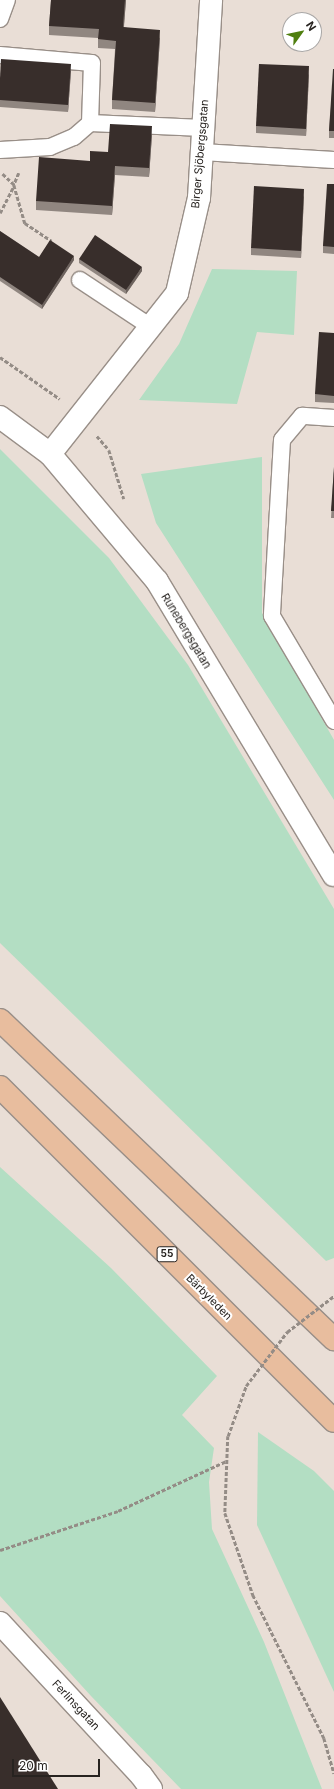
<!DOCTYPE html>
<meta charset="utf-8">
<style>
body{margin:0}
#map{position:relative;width:334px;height:1789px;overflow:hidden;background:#e9ded6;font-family:Inter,sans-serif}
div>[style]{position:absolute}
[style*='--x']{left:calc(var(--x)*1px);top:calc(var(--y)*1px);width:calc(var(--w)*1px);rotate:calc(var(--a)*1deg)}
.green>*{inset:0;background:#b3dec3}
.path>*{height:2.5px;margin-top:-1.25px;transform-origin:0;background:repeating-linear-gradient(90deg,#948c86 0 4px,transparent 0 6px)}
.roads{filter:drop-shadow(1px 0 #998f88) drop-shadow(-1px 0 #998f88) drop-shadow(0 1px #998f88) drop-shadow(0 -1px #998f88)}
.lane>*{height:16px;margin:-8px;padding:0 8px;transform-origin:8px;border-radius:8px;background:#fff}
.street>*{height:22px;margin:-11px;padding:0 11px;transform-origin:11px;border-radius:11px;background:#fff}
.primary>*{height:22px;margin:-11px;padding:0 11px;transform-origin:11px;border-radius:11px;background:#e8bd9e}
.path-bridge>*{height:2.5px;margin-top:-1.25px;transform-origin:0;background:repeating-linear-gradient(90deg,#948c86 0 4px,transparent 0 6px)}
.wall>*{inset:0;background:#908680}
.shaded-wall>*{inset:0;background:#6d635e}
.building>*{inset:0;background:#382e2b}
span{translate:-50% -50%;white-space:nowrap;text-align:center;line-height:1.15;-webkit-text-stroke:4px #fff;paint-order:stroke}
.shield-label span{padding:1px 3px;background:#fff;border:1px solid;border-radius:3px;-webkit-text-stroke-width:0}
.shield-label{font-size:10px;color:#272320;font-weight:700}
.street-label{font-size:11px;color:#272320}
.north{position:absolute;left:282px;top:12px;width:40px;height:40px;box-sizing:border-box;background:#fff;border:1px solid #a9a7a6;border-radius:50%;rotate:57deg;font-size:11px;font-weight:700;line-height:16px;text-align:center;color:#272320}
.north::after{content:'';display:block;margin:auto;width:14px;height:18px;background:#4f7f0f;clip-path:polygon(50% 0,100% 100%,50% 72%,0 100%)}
.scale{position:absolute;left:12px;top:1759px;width:88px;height:18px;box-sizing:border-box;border:2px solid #272320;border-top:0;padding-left:5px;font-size:12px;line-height:14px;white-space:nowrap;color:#272320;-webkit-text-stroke:3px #fff;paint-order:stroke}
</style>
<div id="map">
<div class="green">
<i style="clip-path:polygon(212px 269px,297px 271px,294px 335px,257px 332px,237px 404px,139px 400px,179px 344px)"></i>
<i style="clip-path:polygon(0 449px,109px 558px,188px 665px,334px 909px,334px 1258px,326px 1261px,0 943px)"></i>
<i style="clip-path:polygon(262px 457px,262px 613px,334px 740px,334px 800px,156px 523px,141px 474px)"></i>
<i style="clip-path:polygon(0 1167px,111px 1268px,217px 1376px,182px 1415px,214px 1448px,209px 1482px,212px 1529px,264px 1642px,322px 1789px,181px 1789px,91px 1696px,0 1596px)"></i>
<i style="clip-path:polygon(258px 1432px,314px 1471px,334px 1491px,334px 1692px,257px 1525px)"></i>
</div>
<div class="path">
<i style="--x:19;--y:173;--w:13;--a:113"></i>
<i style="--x:14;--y:185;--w:40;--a:74"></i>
<i style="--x:25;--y:223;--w:32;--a:34"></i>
<i style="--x:0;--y:213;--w:31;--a:-63"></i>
<i style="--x:14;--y:185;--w:16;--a:-137"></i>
<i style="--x:0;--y:357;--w:73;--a:35"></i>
<i style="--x:97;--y:436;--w:18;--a:49"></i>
<i style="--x:109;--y:450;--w:51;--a:73"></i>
<i style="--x:228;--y:1436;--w:77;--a:92.2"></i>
<i style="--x:225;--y:1513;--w:87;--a:71.1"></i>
<i style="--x:253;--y:1595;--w:160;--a:63.6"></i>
<i style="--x:324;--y:1738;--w:37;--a:74"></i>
<i style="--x:0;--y:1550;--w:124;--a:-18.3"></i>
<i style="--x:118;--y:1511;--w:119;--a:-24.8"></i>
</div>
<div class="roads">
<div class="lane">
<i style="--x:0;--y:19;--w:20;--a:-70"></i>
<i style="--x:0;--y:55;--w:92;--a:5"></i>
<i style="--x:92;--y:63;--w:60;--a:91.9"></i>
<i style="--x:0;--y:150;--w:50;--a:-3.4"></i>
<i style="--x:50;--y:147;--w:26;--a:-23"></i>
<i style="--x:74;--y:137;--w:21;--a:-41"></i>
<i style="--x:90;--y:123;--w:113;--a:2.5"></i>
<i style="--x:202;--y:152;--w:132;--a:3.5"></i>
<i style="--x:80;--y:280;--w:85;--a:33.5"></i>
<i style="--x:334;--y:418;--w:32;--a:-176"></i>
<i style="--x:302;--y:416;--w:31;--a:130"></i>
<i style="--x:282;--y:440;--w:176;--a:93.3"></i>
<i style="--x:272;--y:616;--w:122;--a:59.4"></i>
</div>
<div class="street">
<i style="--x:0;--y:417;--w:62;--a:36.5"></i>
<i style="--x:50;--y:454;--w:166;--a:49.9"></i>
<i style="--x:157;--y:581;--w:343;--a:59"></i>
<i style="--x:50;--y:454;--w:205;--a:-51.7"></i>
<i style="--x:177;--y:293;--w:98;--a:-77"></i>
<i style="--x:199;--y:198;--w:198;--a:-86.5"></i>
<i style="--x:0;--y:1623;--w:207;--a:47.2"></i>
<i style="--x:141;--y:1775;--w:17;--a:54"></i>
</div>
<div class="primary">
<i style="--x:0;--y:1020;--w:462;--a:43.7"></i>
<i style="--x:0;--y:1087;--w:472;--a:45"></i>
</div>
</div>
<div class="path-bridge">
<i style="--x:228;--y:1436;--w:53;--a:-70.2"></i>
<i style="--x:246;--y:1386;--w:68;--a:-52.8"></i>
<i style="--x:287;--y:1332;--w:59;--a:-37.5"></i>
</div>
<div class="wall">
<i style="clip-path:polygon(51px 0,126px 0,124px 27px,160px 38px,155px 112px,112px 109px,112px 100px,115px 49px,98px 48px,98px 38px,49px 35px,49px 26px)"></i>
<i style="clip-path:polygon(334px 69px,334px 138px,329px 138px,329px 131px)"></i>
<i style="clip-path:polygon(71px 71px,68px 112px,0 107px,0 78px)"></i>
<i style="clip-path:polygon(309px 74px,306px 136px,256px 133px,256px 126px)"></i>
<i style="clip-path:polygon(152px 135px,149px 177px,115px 175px,112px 215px,36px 210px,36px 201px,90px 161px,108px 152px)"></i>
<i style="clip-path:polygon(334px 184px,334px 254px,323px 253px,323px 246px)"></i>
<i style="clip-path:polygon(304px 196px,301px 258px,251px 255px,251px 248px)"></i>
<i style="clip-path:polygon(0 231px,39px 257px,74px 260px,42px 309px,0 281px)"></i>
<i style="clip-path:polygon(79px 259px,142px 271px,126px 294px,79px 263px)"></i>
<i style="clip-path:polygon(334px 333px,334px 403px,315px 402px,315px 394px)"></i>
<i style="clip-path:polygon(334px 467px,334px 518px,331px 518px)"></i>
</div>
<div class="shaded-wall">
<i style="clip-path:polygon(125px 0,126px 0,123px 36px,123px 27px)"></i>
<i style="clip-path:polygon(160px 30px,160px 38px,155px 112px,155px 103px)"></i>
<i style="clip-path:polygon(71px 64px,71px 71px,68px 112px,68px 105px)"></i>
<i style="clip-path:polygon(309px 66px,309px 74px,306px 136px,306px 129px)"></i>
<i style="clip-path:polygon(152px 126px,152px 135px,149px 177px,149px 168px)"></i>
<i style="clip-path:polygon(115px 166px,115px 175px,112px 215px,112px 206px)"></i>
<i style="clip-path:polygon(304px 189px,304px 196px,301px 258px,301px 251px)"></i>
<i style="clip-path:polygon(74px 256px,74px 260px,42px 309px,42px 305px)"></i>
<i style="clip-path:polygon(142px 267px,142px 271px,126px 294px,126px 290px)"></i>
</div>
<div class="building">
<i style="clip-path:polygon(51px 0,125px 0,123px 27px,160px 30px,155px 103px,112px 100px,116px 41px,98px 39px,99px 29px,49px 26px)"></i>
<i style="clip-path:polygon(1px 59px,71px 64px,68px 105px,0 100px,0 78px)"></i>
<i style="clip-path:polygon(259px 64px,309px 66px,306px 129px,256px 126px)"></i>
<i style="clip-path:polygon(333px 69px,334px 69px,334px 131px,329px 131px)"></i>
<i style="clip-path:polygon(110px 124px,152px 126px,149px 168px,115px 166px,112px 206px,36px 201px,39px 157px,90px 161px,90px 151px,108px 152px)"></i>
<i style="clip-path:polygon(327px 184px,334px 184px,334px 247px,323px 246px)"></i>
<i style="clip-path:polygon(254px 186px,304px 189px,301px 251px,251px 248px)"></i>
<i style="clip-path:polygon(0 231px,39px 257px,50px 240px,74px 256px,42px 305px,0 277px)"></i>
<i style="clip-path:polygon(95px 235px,142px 267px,126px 290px,79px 259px)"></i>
<i style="clip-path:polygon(319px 332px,334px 333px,334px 396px,315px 394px)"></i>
<i style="clip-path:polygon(334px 467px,334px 511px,331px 511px)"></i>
<i style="clip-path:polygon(0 1697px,58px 1789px,0 1789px)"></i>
</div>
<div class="shield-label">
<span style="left:167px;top:1254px">55</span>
</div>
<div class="street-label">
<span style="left:200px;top:154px;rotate:-85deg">Birger Sjöbergsgatan</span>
<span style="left:186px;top:631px;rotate:59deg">Runebergsgatan</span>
<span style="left:209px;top:1297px;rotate:45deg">Bärbyleden</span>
<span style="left:76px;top:1705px;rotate:47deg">Ferlinsgatan</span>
</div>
<div class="north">N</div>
<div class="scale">20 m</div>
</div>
